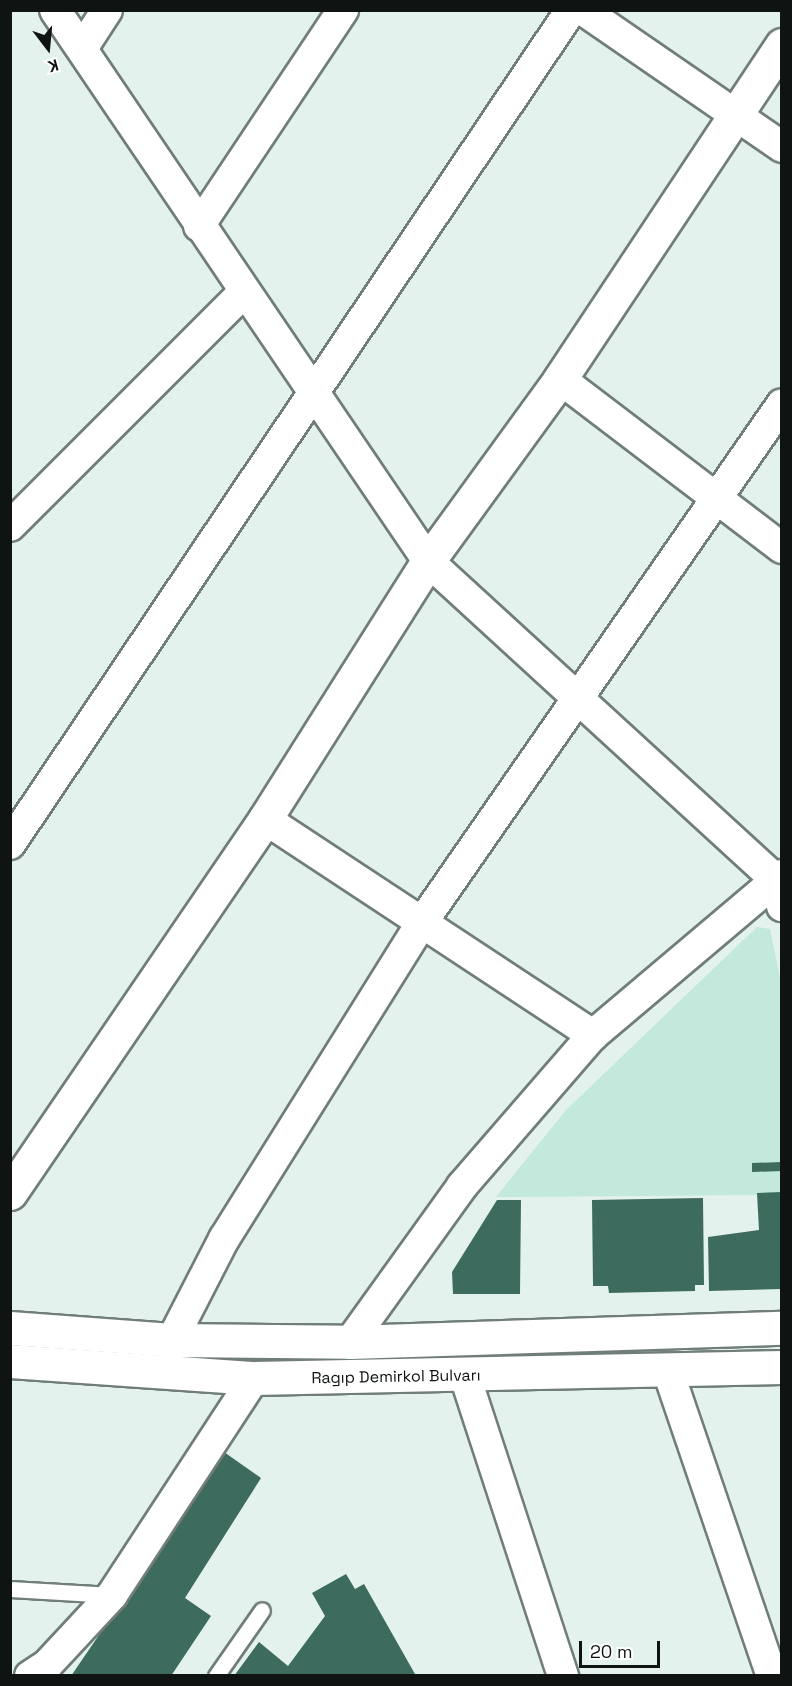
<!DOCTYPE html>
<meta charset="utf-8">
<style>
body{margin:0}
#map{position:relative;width:792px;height:1686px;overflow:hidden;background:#e4f2ed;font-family:"Space Grotesk",sans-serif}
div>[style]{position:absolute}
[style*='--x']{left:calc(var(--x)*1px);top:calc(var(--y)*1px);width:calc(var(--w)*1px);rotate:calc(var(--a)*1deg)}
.green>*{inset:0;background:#c2e9db}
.building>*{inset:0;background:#3d6b5d}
.roads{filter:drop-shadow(2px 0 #707d78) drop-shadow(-2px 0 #707d78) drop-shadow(0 2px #707d78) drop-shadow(0 -2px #707d78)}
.lane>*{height:15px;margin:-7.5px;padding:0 7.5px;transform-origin:7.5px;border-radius:7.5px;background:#fff}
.street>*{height:30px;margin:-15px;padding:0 15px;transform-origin:15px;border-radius:15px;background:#fff}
.secondary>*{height:33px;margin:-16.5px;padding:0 16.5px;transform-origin:16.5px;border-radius:16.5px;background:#fff}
span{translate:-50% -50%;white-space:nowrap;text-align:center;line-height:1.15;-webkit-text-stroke:5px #fff;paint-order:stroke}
.street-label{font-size:16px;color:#0f1412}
.frame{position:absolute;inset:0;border:12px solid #0f1412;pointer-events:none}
.north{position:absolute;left:18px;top:18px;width:60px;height:60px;-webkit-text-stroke:4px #fff;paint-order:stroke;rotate:164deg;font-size:16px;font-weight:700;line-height:24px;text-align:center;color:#0f1412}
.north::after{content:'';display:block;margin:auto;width:21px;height:27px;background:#0f1412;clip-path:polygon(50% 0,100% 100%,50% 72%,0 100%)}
.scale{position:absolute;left:579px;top:1641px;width:81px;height:27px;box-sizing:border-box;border:3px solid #0f1412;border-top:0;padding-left:8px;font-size:18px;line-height:21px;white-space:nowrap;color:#0f1412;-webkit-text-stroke:4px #fff;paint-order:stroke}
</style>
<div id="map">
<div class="green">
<i style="clip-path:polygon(757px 927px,770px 929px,782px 987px,781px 1195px,496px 1197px,566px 1110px)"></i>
</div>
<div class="building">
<i style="clip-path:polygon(782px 1162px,782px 1171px,752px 1172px,752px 1163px)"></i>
<i style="clip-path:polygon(782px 1192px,782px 1289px,709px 1291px,708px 1237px,759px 1230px,757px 1193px)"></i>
<i style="clip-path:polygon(703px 1198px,704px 1285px,695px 1285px,695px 1291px,609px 1293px,608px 1286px,593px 1286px,592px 1200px)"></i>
<i style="clip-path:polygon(497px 1200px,521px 1200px,520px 1294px,453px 1294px,452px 1272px)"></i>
<i style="clip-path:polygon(224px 1452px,261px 1478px,185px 1598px,211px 1616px,171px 1676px,71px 1676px)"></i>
<i style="clip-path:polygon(346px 1574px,355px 1589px,364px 1584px,415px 1674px,234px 1676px,259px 1642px,288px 1666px,325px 1616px,312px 1593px)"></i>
</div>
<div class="roads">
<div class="lane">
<i style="--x:10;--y:1589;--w:102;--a:3.4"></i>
<i style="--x:216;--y:1676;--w:80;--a:-55.1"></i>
</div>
<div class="street">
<i style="--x:55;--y:10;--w:665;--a:55.9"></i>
<i style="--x:428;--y:561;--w:472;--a:42.5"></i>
<i style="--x:776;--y:880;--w:27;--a:77"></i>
<i style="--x:583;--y:10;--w:242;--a:34.5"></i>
<i style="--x:83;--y:47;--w:44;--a:-57"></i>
<i style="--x:199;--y:226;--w:260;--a:-56.3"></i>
<i style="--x:560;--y:379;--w:279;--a:37.3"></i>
<i style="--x:10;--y:526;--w:330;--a:-45"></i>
<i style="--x:265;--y:819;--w:393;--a:33.4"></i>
<i style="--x:10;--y:844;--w:1005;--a:-56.07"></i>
<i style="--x:172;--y:1340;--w:114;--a:-62.8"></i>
<i style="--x:224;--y:1239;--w:375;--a:-58"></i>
<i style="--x:423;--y:921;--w:629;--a:-55.22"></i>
<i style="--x:350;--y:1342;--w:192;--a:-54.3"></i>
<i style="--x:462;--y:1186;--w:200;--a:-49.1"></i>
<i style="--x:593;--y:1035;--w:248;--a:-40.2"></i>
<i style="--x:668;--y:1371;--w:322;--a:71.2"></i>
<i style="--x:465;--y:1376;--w:316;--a:71.9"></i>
<i style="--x:30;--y:1676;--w:20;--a:-33"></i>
<i style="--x:47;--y:1665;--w:96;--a:-47.1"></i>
<i style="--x:112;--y:1595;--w:259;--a:-56.8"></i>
</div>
<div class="secondary">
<i style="--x:10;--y:1193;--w:453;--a:-55.7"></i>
<i style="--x:265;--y:819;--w:305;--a:-57.7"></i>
<i style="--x:428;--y:561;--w:225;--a:-54"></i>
<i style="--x:560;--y:379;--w:401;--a:-56.4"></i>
<i style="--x:10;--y:1328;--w:162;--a:4.2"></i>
<i style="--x:172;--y:1340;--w:178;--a:0.6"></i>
<i style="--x:350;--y:1342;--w:432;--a:-1.9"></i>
<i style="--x:10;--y:1361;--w:245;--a:4"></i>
<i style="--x:254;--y:1378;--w:528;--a:-1.19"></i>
</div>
</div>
<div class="street-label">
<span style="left:396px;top:1377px;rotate:-1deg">Ragıp Demirkol Bulvarı</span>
</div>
<div class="frame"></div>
<div class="north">K</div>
<div class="scale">20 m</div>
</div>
